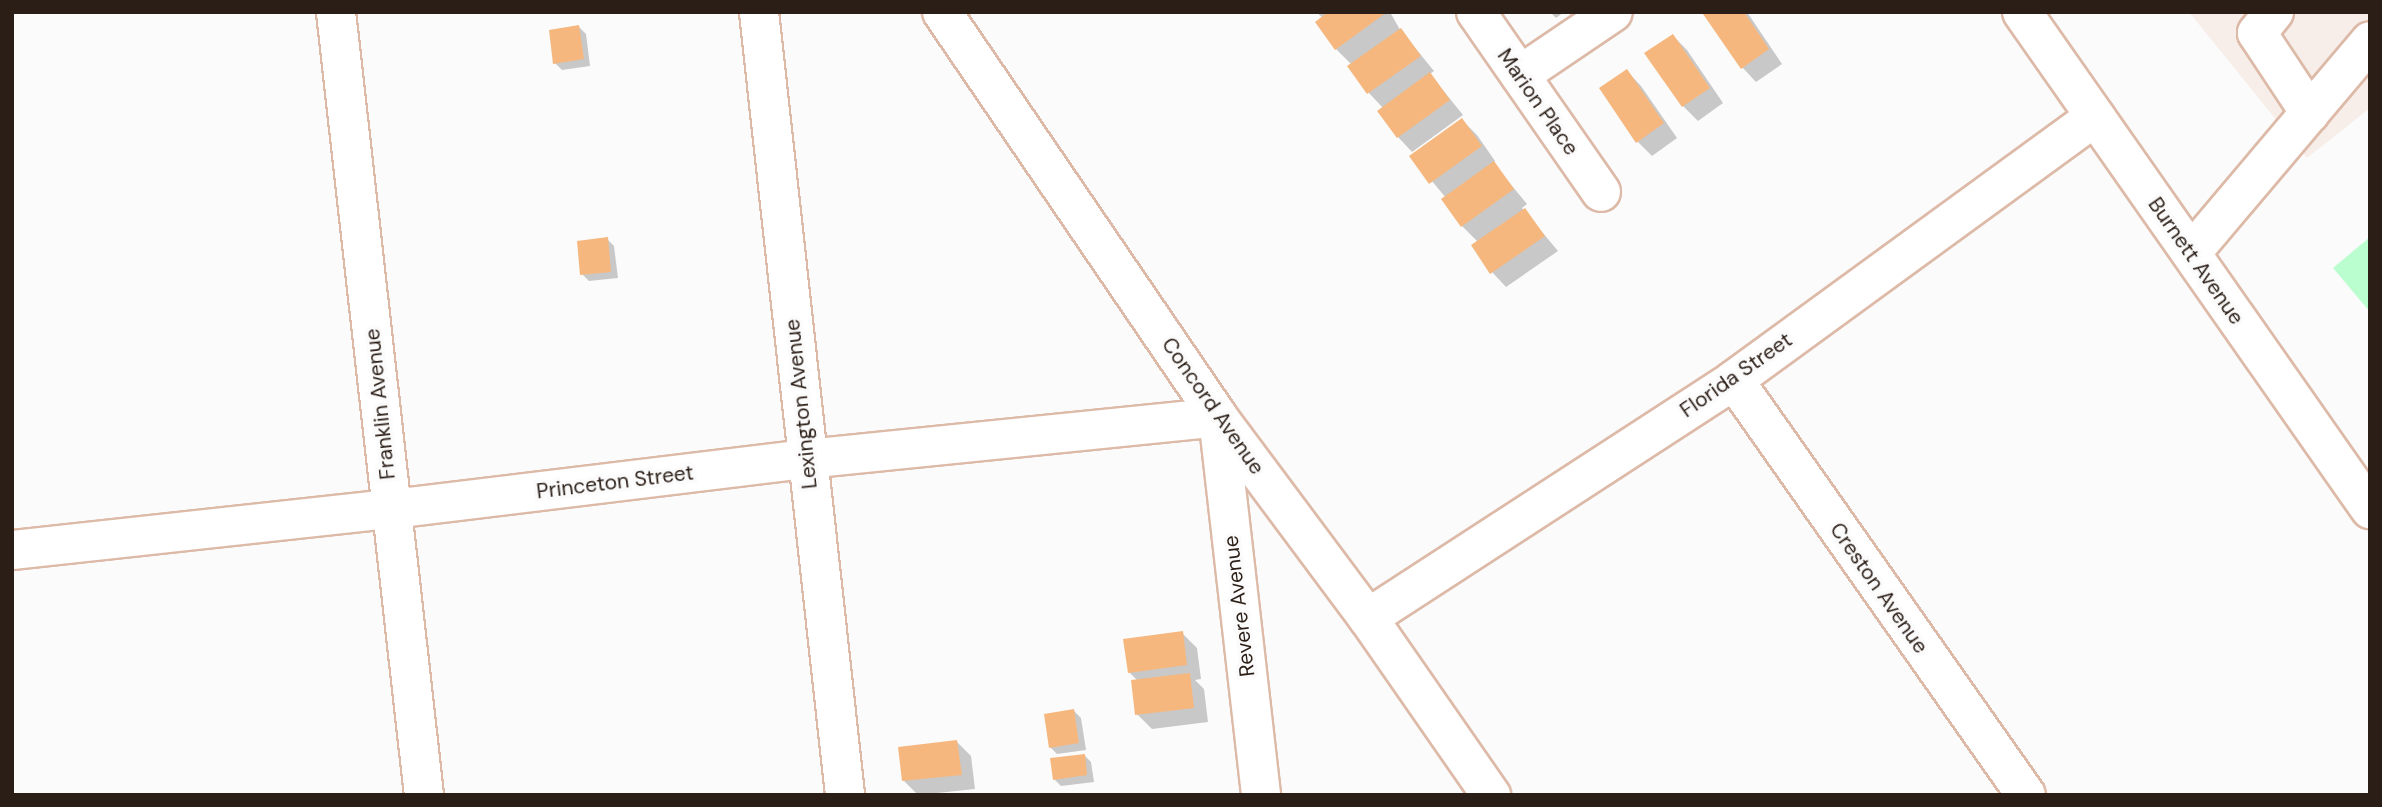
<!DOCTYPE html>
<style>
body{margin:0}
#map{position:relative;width:2382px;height:807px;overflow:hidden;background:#fbfbfb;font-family:"DM Sans",sans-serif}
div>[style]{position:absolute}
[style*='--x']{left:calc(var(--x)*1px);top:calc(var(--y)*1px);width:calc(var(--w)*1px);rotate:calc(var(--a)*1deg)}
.built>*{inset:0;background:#f7eee9}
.green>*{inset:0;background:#bafed0}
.shadow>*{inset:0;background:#0003}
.building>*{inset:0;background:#f5b77d}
.roads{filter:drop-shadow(2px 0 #ddbaa8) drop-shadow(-2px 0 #ddbaa8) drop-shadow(0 2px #ddbaa8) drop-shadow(0 -2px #ddbaa8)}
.minor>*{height:38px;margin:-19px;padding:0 19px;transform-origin:19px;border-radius:19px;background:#fff}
span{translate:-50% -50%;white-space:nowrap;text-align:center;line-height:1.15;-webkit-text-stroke:7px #fbfbfb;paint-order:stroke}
.street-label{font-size:21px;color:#2b1e17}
.frame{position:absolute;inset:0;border:14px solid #2b1e17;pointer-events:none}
</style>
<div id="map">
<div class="built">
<i style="clip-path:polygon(2189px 12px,2370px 12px,2370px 108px,2307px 158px)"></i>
</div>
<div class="green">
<i style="clip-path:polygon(2370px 237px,2370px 312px,2333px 268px)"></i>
</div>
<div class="shadow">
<i style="clip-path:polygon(1316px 12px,1390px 12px,1399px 28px,1434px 71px,1430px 74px,1463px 115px,1412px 152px,1398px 137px,1383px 108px,1369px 93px,1352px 65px,1336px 49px,1323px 18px)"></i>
<i style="clip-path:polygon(1550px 12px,1564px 12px,1556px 18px)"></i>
<i style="clip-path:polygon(1709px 12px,1747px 12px,1782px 64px,1756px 82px,1742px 67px)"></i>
<i style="clip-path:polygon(579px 27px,586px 34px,590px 66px,562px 70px,555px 63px)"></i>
<i style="clip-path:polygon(1673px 36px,1687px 50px,1723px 103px,1698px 121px,1683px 106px,1647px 53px)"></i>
<i style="clip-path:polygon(1627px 71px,1641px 86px,1677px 138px,1652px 156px,1637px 141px)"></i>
<i style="clip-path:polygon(1462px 120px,1477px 135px,1495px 161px,1493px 163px,1527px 204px,1522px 208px,1558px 251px,1506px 287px,1492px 272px,1478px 242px,1462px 226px,1443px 200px,1446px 198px,1412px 157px)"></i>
<i style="clip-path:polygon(607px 239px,614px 246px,618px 278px,589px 281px,582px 274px)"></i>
<i style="clip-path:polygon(1182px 633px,1197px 648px,1201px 679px,1195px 680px,1204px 689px,1208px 722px,1152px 729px,1137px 714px,1138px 681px,1129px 672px)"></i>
<i style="clip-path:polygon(1074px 711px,1081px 718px,1086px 750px,1057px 754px,1050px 747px)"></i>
<i style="clip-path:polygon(957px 742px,971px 756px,975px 789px,918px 795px,904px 781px)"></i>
<i style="clip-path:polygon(1084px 755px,1091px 762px,1094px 782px,1061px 786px,1054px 779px)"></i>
</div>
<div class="building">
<i style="clip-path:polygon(1328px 12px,1387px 12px,1335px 50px,1315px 22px)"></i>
<i style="clip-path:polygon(1706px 12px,1744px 12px,1769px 49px,1741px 69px,1703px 14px)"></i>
<i style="clip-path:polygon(579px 25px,584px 59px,553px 64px,549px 30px)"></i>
<i style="clip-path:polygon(1401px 28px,1421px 56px,1367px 94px,1347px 66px)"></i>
<i style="clip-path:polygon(1673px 34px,1710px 88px,1682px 107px,1644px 53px)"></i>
<i style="clip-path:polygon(1627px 69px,1664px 123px,1636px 143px,1599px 88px)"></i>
<i style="clip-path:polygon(1430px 72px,1450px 100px,1397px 138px,1377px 111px)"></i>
<i style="clip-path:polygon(1462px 118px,1482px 146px,1429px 184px,1409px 156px)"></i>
<i style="clip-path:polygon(1494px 161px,1514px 189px,1461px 227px,1441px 199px)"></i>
<i style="clip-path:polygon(1525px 208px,1545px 236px,1490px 274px,1471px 245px)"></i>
<i style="clip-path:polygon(608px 237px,611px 272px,580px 275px,577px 241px)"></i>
<i style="clip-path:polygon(1183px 631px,1187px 665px,1128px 673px,1123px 639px)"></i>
<i style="clip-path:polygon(1190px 673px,1194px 708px,1135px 715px,1131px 680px)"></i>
<i style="clip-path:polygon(1074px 709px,1079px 743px,1049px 748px,1044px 714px)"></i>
<i style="clip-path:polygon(957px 740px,962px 775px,902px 781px,898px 747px)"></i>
<i style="clip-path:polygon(1085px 754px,1087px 775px,1053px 780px,1050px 758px)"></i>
</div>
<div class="roads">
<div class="minor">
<i style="--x:336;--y:12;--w:788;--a:83.59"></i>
<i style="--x:759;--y:12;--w:788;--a:83.73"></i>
<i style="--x:942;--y:12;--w:490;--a:55.7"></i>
<i style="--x:1218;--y:417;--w:251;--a:53.3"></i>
<i style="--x:1368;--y:618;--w:216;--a:55.2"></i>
<i style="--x:1476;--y:12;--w:219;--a:55.2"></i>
<i style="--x:2022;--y:12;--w:607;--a:55"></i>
<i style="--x:2274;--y:12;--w:27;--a:129"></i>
<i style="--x:2257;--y:33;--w:96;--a:56.5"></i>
<i style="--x:1520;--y:75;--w:112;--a:-34.1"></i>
<i style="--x:2192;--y:252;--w:276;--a:-49.8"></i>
<i style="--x:1734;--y:380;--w:507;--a:54.87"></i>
<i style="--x:12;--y:550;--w:382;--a:-6.2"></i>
<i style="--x:392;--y:509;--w:418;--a:-6.9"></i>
<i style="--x:807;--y:459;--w:413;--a:-5.8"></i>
<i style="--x:1218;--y:417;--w:380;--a:83.5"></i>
<i style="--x:1368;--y:618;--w:437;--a:-33"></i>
<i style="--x:1734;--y:380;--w:447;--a:-36.1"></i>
</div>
</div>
<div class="street-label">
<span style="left:1538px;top:102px;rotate:55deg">Marion Place</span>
<span style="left:2196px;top:261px;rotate:55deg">Burnett Avenue</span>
<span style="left:1736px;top:375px;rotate:-35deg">Florida Street</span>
<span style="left:380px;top:404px;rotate:-96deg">Franklin Avenue</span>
<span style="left:801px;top:404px;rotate:-96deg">Lexington Avenue</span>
<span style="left:1213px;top:406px;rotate:55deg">Concord Avenue</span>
<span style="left:615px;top:482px;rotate:-7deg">Princeton Street</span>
<span style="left:1879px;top:588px;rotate:55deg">Creston Avenue</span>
<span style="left:1239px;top:606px;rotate:-97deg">Revere Avenue</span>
</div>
<div class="frame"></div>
</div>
